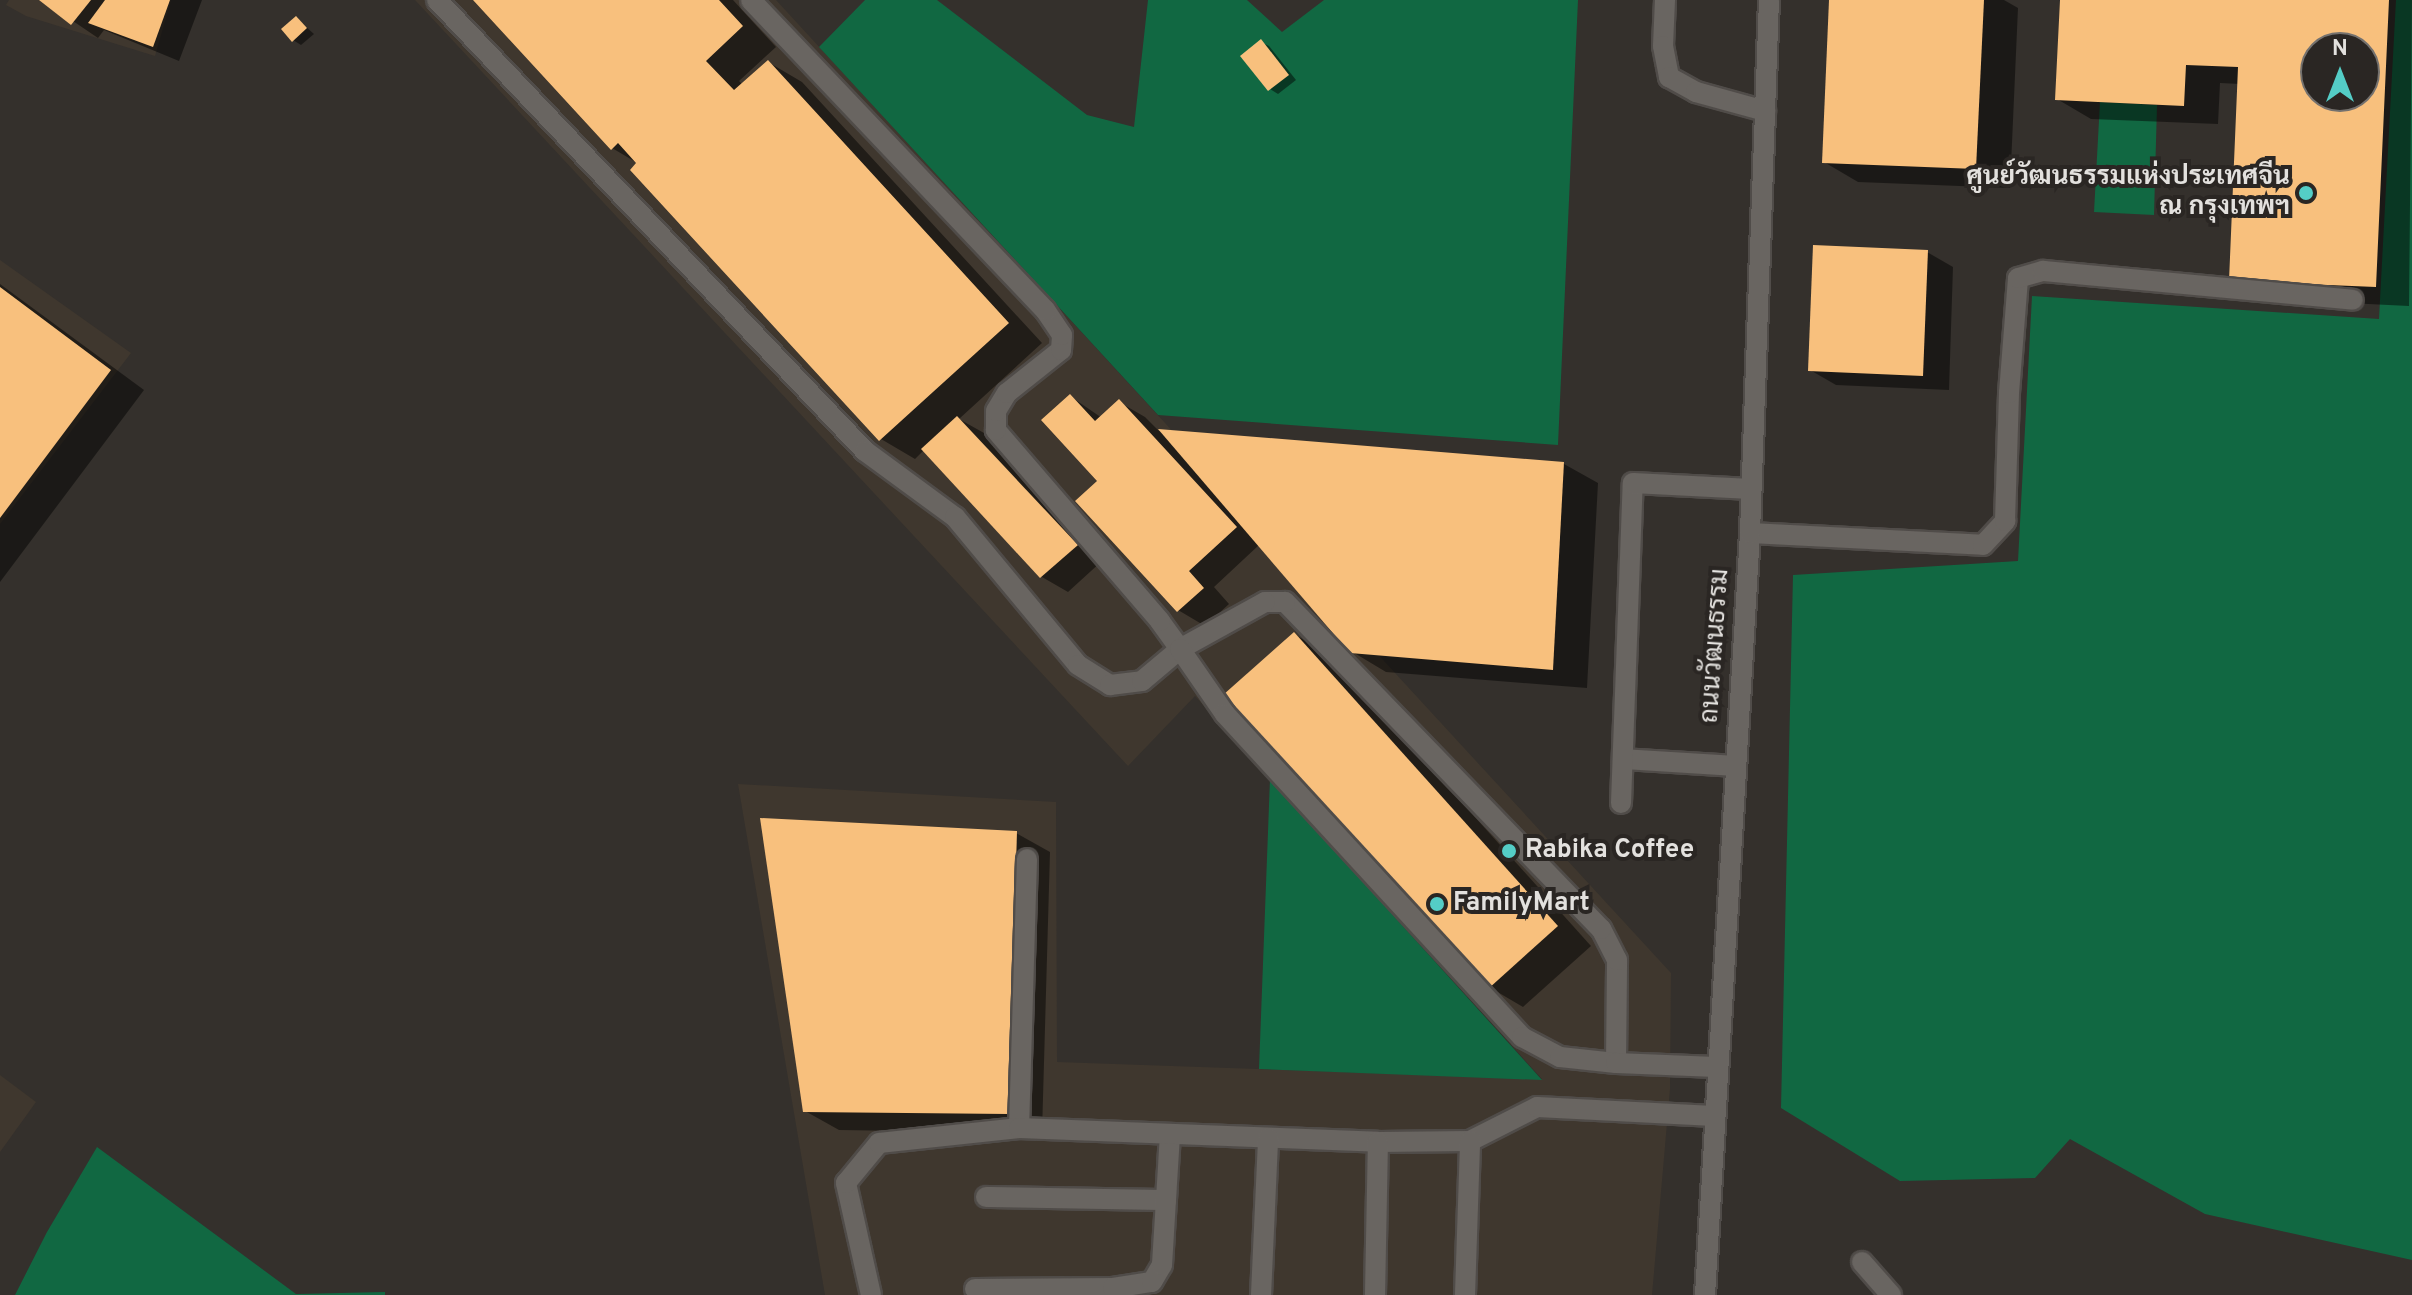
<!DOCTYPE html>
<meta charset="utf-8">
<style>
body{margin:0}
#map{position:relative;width:2412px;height:1295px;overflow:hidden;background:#34302c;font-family:Overpass,Sarabun,sans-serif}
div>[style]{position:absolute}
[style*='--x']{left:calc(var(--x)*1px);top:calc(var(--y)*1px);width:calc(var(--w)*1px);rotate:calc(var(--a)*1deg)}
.built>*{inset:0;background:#3f372e}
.green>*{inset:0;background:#116842}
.shadow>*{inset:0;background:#0007}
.building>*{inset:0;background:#f8c07d}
.roads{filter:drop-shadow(2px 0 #504c49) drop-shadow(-2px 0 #504c49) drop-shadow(0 2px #504c49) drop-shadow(0 -2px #504c49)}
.minor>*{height:20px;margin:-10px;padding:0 10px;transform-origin:10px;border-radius:10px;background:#696561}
.dots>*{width:22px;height:22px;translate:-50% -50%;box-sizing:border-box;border:4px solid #2a2623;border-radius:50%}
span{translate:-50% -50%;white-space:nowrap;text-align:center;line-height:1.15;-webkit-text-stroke:8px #2a2623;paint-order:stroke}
.poi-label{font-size:26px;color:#e3e1de;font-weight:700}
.right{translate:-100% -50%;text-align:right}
.left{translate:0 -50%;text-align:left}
.street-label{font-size:26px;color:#e3e1de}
.north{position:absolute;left:2300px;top:32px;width:80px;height:80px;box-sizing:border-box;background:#2a2623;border:2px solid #74716e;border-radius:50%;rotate:0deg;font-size:22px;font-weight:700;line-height:32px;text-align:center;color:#e3e1de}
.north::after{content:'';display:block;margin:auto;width:28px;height:36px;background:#54cdc6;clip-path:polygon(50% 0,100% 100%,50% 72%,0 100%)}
</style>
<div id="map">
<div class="built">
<i style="clip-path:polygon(9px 0,171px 0,155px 56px,26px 16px,6px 5px)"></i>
<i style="clip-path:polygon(415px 0,776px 0,1671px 973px,1670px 1089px,1652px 1295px,825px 1295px,738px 784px,1056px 802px,1057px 1062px,1542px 1079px,1195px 696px,1128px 766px)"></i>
<i style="clip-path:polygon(0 260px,131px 353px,0 524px)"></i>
<i style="clip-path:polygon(0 1075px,36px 1102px,0 1152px)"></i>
</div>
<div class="green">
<i style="clip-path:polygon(865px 0,937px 0,1087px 115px,1134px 127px,1148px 0,1247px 0,1282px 32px,1324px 0,1578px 0,1558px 445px,1158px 415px,819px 47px)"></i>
<i style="clip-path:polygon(2396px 0,2412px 0,2412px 1260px,2205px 1214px,2070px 1139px,2035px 1178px,1900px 1181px,1781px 1108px,1793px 575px,2018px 561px,2032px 296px,2379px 319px)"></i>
<i style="clip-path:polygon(2100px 102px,2157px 105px,2154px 215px,2094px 212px)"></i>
<i style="clip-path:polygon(1270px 779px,1542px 1080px,1259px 1069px)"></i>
<i style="clip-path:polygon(97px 1147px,296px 1294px,385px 1292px,385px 1295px,15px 1295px,47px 1232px)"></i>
</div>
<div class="shadow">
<i style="clip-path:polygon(42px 0,202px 0,179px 61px,104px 30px,98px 38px)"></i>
<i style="clip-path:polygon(476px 0,733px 0,776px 47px,739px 81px,743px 85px,768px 62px,802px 82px,1042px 343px,959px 419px,984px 433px,1102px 561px,1068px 592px,1042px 577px,924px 450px,915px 459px,881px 439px,639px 164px,612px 148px)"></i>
<i style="clip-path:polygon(1831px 0,2004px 0,2018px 8px,2010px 188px,1858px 182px,1824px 162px)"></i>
<i style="clip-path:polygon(evenodd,2062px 0,2412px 0,2409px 306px,2265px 299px,2240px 84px,2220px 83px,2218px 124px,2091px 119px,2057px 99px,2062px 0,2316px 48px,2364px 48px,2364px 96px,2316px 96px,2316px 48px)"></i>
<i style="clip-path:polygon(296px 18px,314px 34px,301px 45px,293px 40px)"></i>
<i style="clip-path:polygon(1261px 42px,1269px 46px,1296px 80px,1278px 94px,1270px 89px)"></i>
<i style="clip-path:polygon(1927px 252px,1953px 267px,1949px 390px,1836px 385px,1810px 370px)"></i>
<i style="clip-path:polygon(0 284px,144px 390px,0 582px)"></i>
<i style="clip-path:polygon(1070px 396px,1102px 418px,1119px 402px,1145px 417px,1159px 431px,1564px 464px,1598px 483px,1587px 688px,1386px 672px,1351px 651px,1259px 545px,1214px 587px,1229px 604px,1205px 626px,1178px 610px,1100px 481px)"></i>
<i style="clip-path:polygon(1294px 634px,1328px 654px,1591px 946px,1523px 1007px,1489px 987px)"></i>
<i style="clip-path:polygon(1016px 833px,1050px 852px,1042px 1133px,839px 1130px,805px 1111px)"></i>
</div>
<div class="building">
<i style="clip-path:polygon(39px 0,91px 0,71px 25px)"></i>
<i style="clip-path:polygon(105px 0,170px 0,153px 47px,88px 23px)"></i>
<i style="clip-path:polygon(473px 0,719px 0,743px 26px,706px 61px,734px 90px,768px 60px,1009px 323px,879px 441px,630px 170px,636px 163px,618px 143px,611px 150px)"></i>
<i style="clip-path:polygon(1829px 0,1984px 0,1976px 169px,1822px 163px)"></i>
<i style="clip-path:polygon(evenodd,2060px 0,2389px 0,2376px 287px,2229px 281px,2238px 67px,2186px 65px,2184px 106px,2055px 100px,2060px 0,2316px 48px,2364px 48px,2364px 96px,2316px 96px,2316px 48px)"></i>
<i style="clip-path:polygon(296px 16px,307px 28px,292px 42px,281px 29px)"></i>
<i style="clip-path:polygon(1261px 39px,1289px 75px,1268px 91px,1240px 56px)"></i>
<i style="clip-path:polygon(1813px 245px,1928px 250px,1923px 376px,1808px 371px)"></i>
<i style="clip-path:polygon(0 287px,111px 370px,0 518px)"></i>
<i style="clip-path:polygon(1070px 394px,1095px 421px,1119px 399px,1237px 527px,1189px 571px,1204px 588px,1177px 612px,1075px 501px,1097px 481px,1041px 420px)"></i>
<i style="clip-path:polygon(957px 416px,1078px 545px,1040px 578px,921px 449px)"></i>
<i style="clip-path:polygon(1158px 429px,1564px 462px,1553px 670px,1350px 653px)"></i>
<i style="clip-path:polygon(1294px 632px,1558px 926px,1488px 989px,1223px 695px)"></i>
<i style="clip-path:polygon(760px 818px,1017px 831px,1009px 1114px,803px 1112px)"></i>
</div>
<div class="roads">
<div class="minor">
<i style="--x:437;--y:0;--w:622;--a:46.5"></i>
<i style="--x:865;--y:451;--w:112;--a:36.3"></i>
<i style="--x:955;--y:517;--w:192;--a:50.3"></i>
<i style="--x:1078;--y:665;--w:38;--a:32"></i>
<i style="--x:1110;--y:685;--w:32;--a:-7"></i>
<i style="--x:1142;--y:681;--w:50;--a:-40.1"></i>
<i style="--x:1180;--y:649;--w:34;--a:-126"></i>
<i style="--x:1160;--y:621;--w:252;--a:-130.7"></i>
<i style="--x:996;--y:430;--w:19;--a:-90"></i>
<i style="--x:996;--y:411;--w:21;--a:-59"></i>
<i style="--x:1007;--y:393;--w:69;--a:-38.5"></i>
<i style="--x:1061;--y:350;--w:15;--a:-86"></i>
<i style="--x:1062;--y:335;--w:30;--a:-124"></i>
<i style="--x:1045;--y:310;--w:427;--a:-133.5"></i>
<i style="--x:1665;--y:0;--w:46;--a:92.5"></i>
<i style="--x:1663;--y:46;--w:32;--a:79"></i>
<i style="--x:1669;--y:77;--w:31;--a:29"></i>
<i style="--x:1696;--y:92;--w:72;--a:15.4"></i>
<i style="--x:1750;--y:533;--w:233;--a:2.9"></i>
<i style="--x:1983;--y:545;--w:33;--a:-47"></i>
<i style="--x:2005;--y:521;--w:128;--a:-88.2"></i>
<i style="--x:2009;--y:393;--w:115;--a:-85.5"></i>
<i style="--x:2018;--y:278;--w:26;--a:-16"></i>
<i style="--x:2043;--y:271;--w:311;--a:5.3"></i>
<i style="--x:1623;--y:759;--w:111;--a:3.6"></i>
<i style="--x:1621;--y:803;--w:320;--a:-87.9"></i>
<i style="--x:1633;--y:483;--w:118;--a:2.9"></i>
<i style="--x:1616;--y:1063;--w:103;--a:-89.4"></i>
<i style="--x:1617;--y:960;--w:35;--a:-117"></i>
<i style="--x:1601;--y:929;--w:455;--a:-134"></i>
<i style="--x:1285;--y:602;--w:20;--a:180"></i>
<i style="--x:1265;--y:602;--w:97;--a:151.1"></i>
<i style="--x:1180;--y:649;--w:79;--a:55.3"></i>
<i style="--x:1225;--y:714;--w:439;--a:47.4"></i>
<i style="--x:1522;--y:1037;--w:43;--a:27.8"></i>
<i style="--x:1560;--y:1057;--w:56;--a:6.1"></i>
<i style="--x:1616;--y:1063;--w:100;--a:2.3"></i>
<i style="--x:1019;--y:1128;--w:269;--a:-88.3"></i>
<i style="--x:986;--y:1197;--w:180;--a:1"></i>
<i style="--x:1862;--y:1262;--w:44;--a:48.7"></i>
<i style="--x:975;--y:1289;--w:138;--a:-0.4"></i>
<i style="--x:1113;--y:1288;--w:39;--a:-9"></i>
<i style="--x:1152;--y:1282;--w:20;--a:-60"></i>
<i style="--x:1162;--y:1265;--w:131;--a:-86.5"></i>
<i style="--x:871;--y:1295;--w:115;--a:-102.6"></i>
<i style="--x:846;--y:1183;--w:52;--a:-50.5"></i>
<i style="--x:879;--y:1143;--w:141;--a:-6.1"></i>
<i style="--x:1019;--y:1128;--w:359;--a:2.2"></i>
<i style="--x:1378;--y:1142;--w:92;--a:-0.6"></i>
<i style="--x:1470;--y:1141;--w:75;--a:-26.9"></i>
<i style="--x:1537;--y:1107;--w:177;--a:2.9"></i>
<i style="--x:1261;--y:1295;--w:157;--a:-87.4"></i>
<i style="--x:1375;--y:1295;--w:153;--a:-88.9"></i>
<i style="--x:1465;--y:1295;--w:154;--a:-88.1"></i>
<i style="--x:1705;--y:1295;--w:763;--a:-86.62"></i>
<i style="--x:1750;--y:533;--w:533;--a:-87.96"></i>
</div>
</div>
<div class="dots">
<i style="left:2306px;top:193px;background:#54cdc6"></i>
<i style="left:1509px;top:851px;background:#54cdc6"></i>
<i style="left:1437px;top:904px;background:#54cdc6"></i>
</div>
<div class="poi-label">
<span class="right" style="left:2290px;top:193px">ศูนย์วัฒนธรรมแห่งประเทศจีน<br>ณ กรุงเทพฯ</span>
<span class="left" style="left:1525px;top:851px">Rabika Coffee</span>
<span class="left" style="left:1453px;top:904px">FamilyMart</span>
</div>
<div class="street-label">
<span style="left:1716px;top:646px;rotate:-86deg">ถนนวัฒนธรรม</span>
</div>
<div class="north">N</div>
</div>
